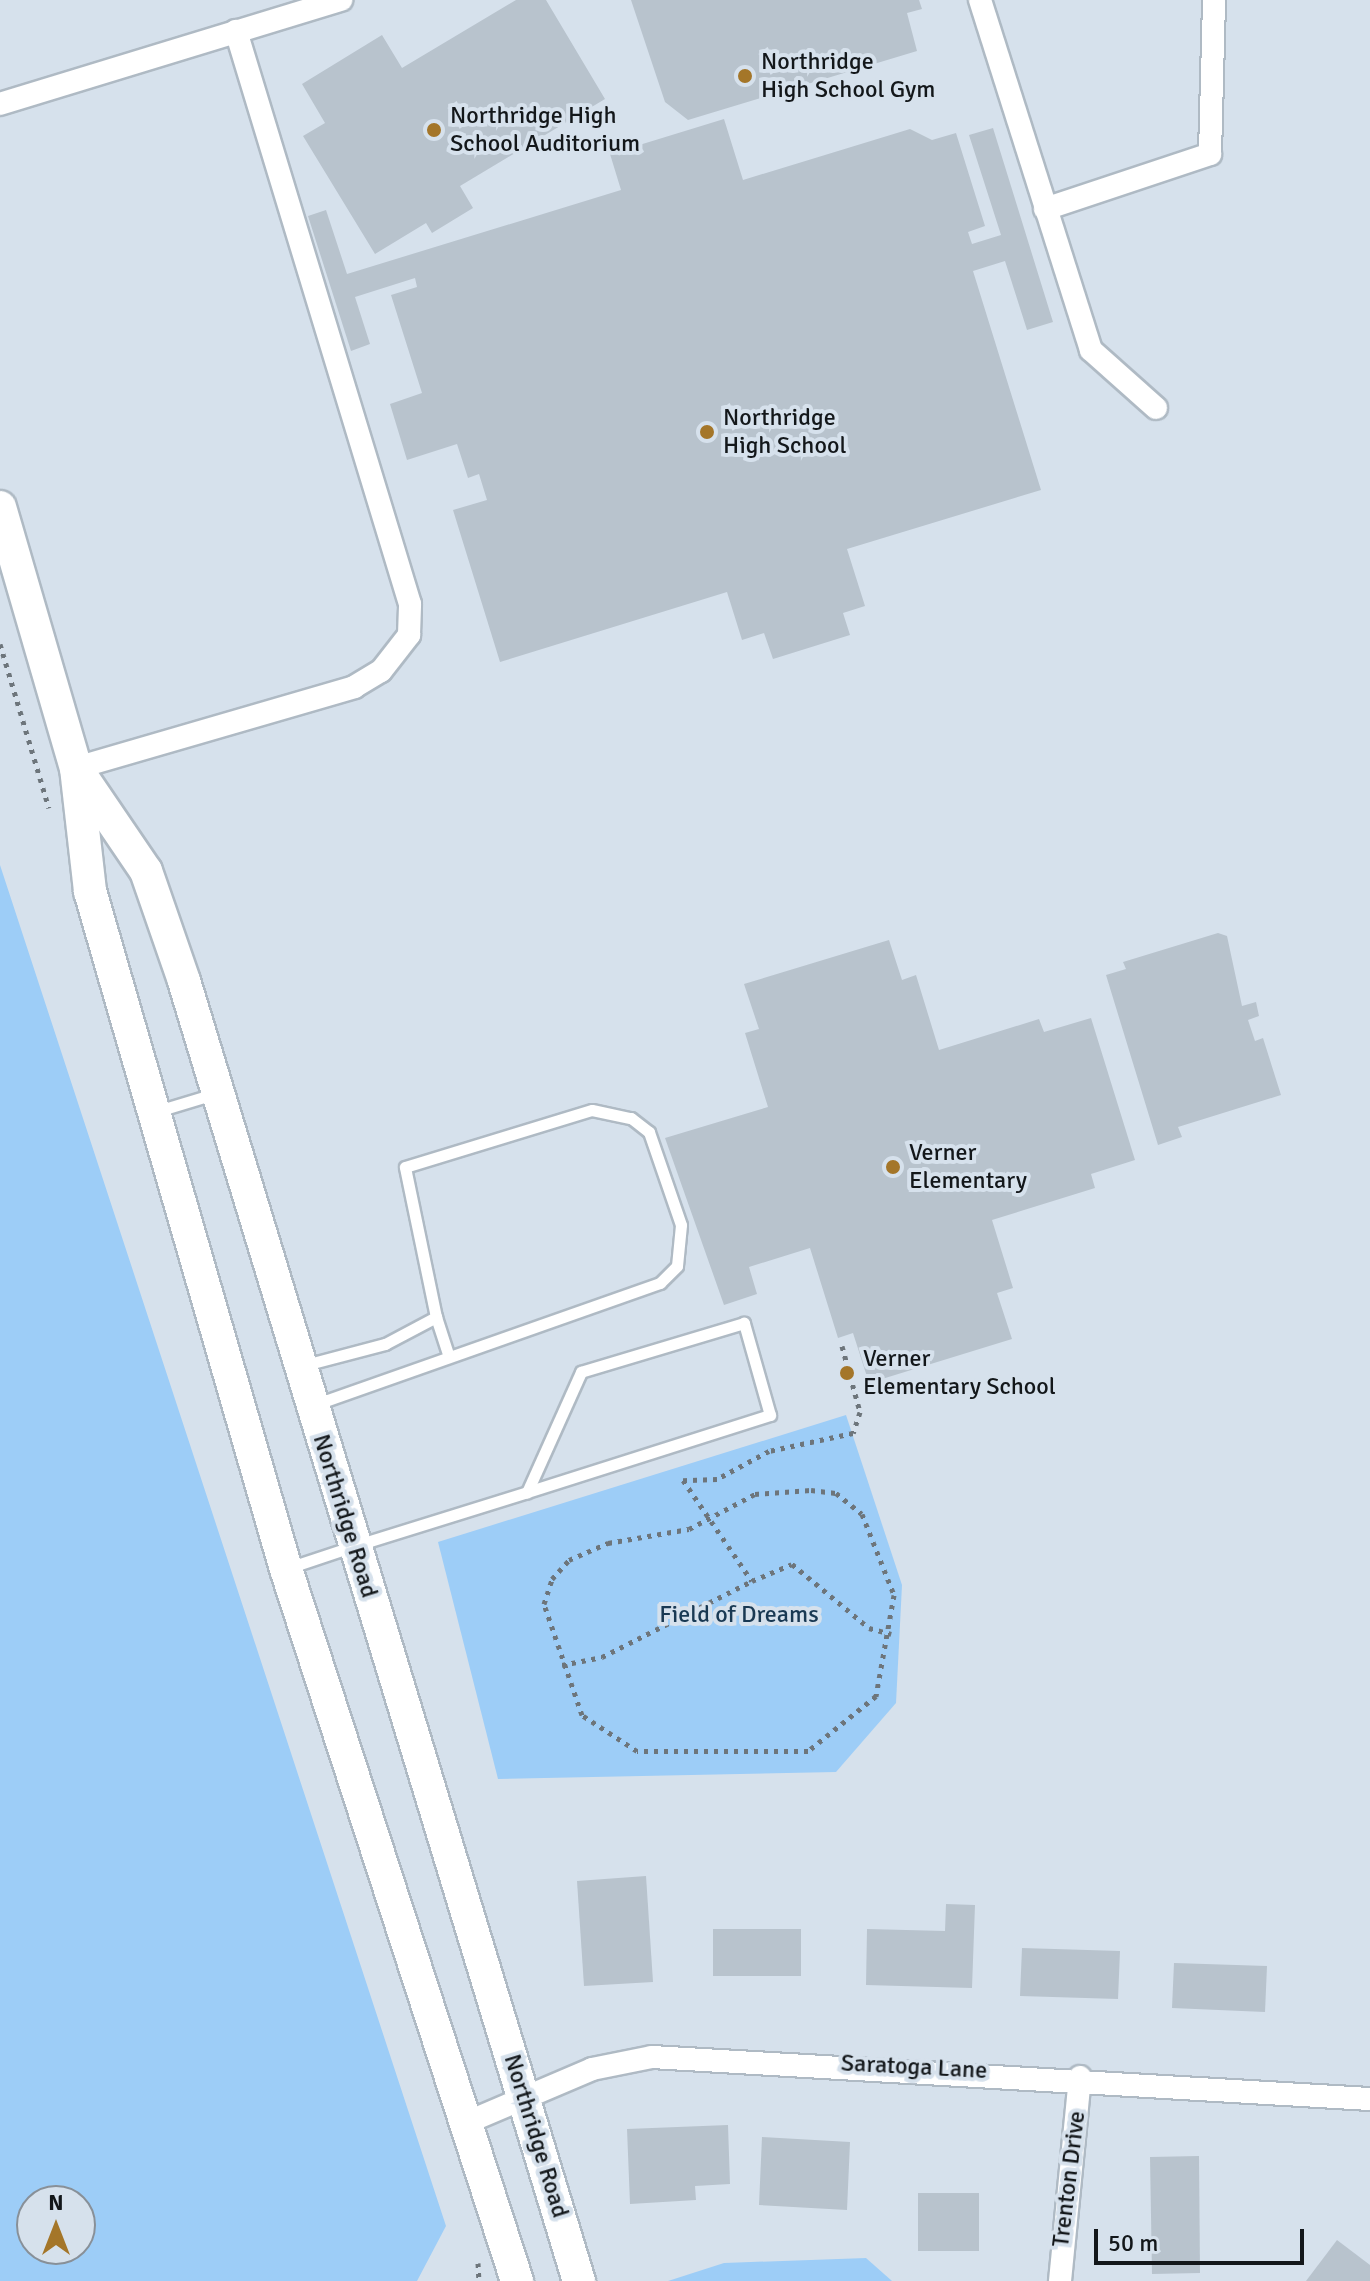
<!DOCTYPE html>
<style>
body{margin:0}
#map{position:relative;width:1370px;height:2281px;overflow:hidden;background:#d6e1ec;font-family:Signika,sans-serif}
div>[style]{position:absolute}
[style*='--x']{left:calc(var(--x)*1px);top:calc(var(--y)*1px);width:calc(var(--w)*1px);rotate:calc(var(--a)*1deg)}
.green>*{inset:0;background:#9dcdf7}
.building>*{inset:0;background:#b8c3cd}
.path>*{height:5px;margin-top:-2.5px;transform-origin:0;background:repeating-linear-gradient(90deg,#6d757b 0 4px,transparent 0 10px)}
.roads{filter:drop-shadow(2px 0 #afbac4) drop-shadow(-2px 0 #afbac4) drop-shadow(0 2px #afbac4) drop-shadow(0 -2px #afbac4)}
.lane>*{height:11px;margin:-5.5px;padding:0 5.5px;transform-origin:5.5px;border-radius:5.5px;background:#fff}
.street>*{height:22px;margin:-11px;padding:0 11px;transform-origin:11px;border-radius:11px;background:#fff}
.secondary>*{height:32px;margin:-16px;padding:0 16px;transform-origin:16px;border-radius:16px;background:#fff}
.dots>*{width:22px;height:22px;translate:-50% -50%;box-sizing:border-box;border:4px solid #d6e1ec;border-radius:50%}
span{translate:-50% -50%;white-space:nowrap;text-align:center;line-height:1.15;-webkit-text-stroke:8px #d6e1ec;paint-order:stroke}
.poi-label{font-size:24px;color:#13171a}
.left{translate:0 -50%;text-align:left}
.street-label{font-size:24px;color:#13171a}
.park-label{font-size:24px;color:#193953}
.north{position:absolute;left:16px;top:2185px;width:80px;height:80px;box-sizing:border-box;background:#d6e1ec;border:2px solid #889098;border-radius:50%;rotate:0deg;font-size:22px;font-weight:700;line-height:32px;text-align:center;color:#13171a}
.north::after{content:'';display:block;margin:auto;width:28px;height:36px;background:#a47629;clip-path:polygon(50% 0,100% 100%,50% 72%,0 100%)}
.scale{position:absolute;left:1094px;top:2229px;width:210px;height:36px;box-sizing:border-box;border:4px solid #13171a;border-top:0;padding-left:10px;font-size:24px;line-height:28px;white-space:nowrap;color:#13171a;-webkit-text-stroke:6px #d6e1ec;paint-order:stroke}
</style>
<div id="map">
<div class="green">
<i style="clip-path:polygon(evenodd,0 865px,446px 2226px,417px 2281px,0 2281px,0 865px,80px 2201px,80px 2249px,32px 2249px,32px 2201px,80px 2201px)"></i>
<i style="clip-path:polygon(846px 1415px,902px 1585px,896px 1703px,836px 1772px,498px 1779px,438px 1542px)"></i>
<i style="clip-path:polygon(866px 2258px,892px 2281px,668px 2281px,724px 2263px)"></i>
</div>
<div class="building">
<i style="clip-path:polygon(516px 0,546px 0,605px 99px,460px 186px,473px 208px,432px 233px,426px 223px,375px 254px,303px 136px,325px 123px,302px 84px,382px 35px,402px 68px)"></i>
<i style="clip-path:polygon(631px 0,919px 0,922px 9px,907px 13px,917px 51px,688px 120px,665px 102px)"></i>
<i style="clip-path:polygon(724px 119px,743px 180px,910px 129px,932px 140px,956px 133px,985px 226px,968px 232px,972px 244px,1001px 235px,969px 135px,993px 128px,1053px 322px,1027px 330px,1005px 261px,973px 271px,1041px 490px,847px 549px,865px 606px,843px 613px,850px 635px,773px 659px,764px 633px,742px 640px,727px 592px,500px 662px,453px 510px,487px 500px,479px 474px,468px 478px,457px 444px,407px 460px,390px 404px,422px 393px,391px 295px,417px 287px,415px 278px,355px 297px,370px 344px,351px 351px,308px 216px,326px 210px,347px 274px,621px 190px,610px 154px)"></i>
<i style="clip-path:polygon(1218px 933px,1227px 936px,1242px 1006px,1256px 1002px,1259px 1016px,1248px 1020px,1255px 1041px,1263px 1038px,1281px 1095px,1178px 1127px,1182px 1137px,1158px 1145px,1106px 975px,1126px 969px,1123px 962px)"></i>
<i style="clip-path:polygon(889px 940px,902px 980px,916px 975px,939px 1050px,1039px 1019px,1044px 1032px,1091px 1018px,1135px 1160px,1091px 1174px,1095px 1188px,992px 1220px,1013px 1288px,997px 1293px,1012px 1339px,869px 1383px,853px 1333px,838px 1338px,810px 1248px,749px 1267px,757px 1294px,724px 1305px,665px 1138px,768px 1107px,745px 1033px,759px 1029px,744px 984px)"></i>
<i style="clip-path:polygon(646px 1876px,653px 1982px,584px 1986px,577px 1881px)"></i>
<i style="clip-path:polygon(946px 1904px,975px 1905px,972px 1988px,866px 1985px,867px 1929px,945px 1931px)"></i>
<i style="clip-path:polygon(713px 1929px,801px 1929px,801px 1976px,713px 1976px)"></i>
<i style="clip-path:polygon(1022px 1948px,1120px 1951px,1118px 1999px,1020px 1996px)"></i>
<i style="clip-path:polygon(1174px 1963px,1267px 1966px,1265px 2012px,1172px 2008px)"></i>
<i style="clip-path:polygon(728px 2125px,730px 2184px,695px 2186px,696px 2200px,630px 2204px,627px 2129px)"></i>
<i style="clip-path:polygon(762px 2137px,850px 2142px,847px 2210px,759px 2205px)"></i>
<i style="clip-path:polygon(1199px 2156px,1200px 2273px,1152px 2274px,1150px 2157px)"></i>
<i style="clip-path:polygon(918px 2193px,979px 2193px,979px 2251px,918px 2251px)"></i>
<i style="clip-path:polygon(1337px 2240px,1370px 2265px,1370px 2281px,1306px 2281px)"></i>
</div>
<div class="path">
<i style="--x:0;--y:644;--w:171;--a:73.4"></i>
<i style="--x:842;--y:1346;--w:68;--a:74.7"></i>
<i style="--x:860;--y:1412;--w:22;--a:108"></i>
<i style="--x:853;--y:1433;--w:86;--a:167.9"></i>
<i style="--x:769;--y:1451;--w:59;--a:151.7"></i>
<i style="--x:717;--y:1479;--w:34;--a:178"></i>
<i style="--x:683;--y:1480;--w:122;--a:55.7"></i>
<i style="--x:752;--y:1581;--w:43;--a:-23"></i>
<i style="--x:792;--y:1564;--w:100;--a:39.7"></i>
<i style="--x:869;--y:1628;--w:23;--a:15"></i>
<i style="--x:811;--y:1490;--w:25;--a:7"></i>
<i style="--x:836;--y:1493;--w:33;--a:39"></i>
<i style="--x:862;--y:1514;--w:87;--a:68.4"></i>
<i style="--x:894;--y:1595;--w:103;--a:100.1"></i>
<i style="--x:876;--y:1696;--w:87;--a:141"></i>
<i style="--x:808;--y:1751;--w:171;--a:180"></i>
<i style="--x:637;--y:1751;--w:66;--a:-146.8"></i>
<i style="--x:582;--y:1715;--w:117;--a:-108.9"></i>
<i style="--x:544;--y:1604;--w:26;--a:-72"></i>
<i style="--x:552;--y:1579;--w:25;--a:-48"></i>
<i style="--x:569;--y:1560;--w:43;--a:-23.6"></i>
<i style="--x:608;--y:1543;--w:82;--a:-9.8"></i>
<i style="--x:689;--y:1529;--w:75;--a:-27.9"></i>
<i style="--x:755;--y:1494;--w:56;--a:-4.1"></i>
<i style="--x:562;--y:1665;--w:41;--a:-11.3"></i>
<i style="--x:602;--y:1657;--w:168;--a:-26.9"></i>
<i style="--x:478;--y:2263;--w:18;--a:87"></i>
</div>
<div class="roads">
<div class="lane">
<i style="--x:158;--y:1111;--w:59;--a:-16.9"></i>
<i style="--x:436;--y:1317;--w:39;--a:72"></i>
<i style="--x:305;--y:1365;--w:83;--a:-14.7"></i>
<i style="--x:385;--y:1344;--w:58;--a:-27.9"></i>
<i style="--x:436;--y:1317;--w:153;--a:-101.7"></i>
<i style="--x:405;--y:1167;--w:195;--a:-17"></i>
<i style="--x:592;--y:1110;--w:40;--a:12"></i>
<i style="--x:631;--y:1118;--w:23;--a:38"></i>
<i style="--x:649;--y:1132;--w:98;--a:71"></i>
<i style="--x:681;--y:1225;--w:41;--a:95.6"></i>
<i style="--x:677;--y:1266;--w:24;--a:135"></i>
<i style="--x:660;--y:1283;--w:367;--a:160.6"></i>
<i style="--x:288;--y:1568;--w:70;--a:-18.4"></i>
<i style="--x:354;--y:1546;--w:181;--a:-17.3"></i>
<i style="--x:527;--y:1492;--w:255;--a:-17.6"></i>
<i style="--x:770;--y:1415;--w:96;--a:-105.8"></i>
<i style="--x:744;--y:1323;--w:170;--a:163.3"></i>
<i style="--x:581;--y:1372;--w:132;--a:114.2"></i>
</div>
<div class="street">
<i style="--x:980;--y:0;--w:367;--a:72.4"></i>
<i style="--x:1091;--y:350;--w:87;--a:41.7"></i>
<i style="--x:0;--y:104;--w:357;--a:-17"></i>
<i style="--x:1045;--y:209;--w:174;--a:-18.4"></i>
<i style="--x:1210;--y:154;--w:154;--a:-88.5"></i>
<i style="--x:76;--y:768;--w:290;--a:-16.2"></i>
<i style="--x:354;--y:687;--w:31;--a:-31"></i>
<i style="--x:381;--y:671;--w:46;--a:-52.1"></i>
<i style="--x:409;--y:635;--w:31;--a:-88"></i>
<i style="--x:410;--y:604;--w:599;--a:-106.89"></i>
<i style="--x:468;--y:2122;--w:135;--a:-23.1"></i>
<i style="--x:592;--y:2069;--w:61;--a:-11.3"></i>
<i style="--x:652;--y:2057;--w:719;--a:3.35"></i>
<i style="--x:1060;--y:2281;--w:205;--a:-84.4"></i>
</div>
<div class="secondary">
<i style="--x:0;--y:507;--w:272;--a:73.8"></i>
<i style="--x:76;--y:768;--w:124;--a:83.5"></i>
<i style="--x:90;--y:891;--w:706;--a:73.88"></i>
<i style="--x:286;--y:1569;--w:749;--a:72.02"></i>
<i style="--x:80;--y:774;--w:117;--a:55.8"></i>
<i style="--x:146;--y:871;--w:116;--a:70.9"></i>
<i style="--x:184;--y:981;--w:1359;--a:73.1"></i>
</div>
</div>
<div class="dots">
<i style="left:745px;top:76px;background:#a47629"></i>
<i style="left:434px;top:130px;background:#a47629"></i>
<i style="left:707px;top:432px;background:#a47629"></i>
<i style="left:893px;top:1167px;background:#a47629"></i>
<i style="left:847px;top:1373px;background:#a47629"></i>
</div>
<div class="poi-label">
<span class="left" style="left:761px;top:76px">Northridge<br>High School Gym</span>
<span class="left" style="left:450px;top:130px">Northridge High<br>School Auditorium</span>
<span class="left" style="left:723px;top:432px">Northridge<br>High School</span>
<span class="left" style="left:909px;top:1167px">Verner<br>Elementary</span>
<span class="left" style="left:863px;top:1373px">Verner<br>Elementary School</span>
</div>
<div class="street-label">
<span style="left:345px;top:1516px;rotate:73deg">Northridge Road</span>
<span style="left:914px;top:2067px;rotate:3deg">Saratoga Lane</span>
<span style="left:536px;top:2136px;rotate:73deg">Northridge Road</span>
<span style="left:1069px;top:2179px;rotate:-83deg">Trenton Drive</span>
</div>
<div class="park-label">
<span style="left:739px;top:1615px">Field of Dreams</span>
</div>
<div class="north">N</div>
<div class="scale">50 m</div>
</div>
